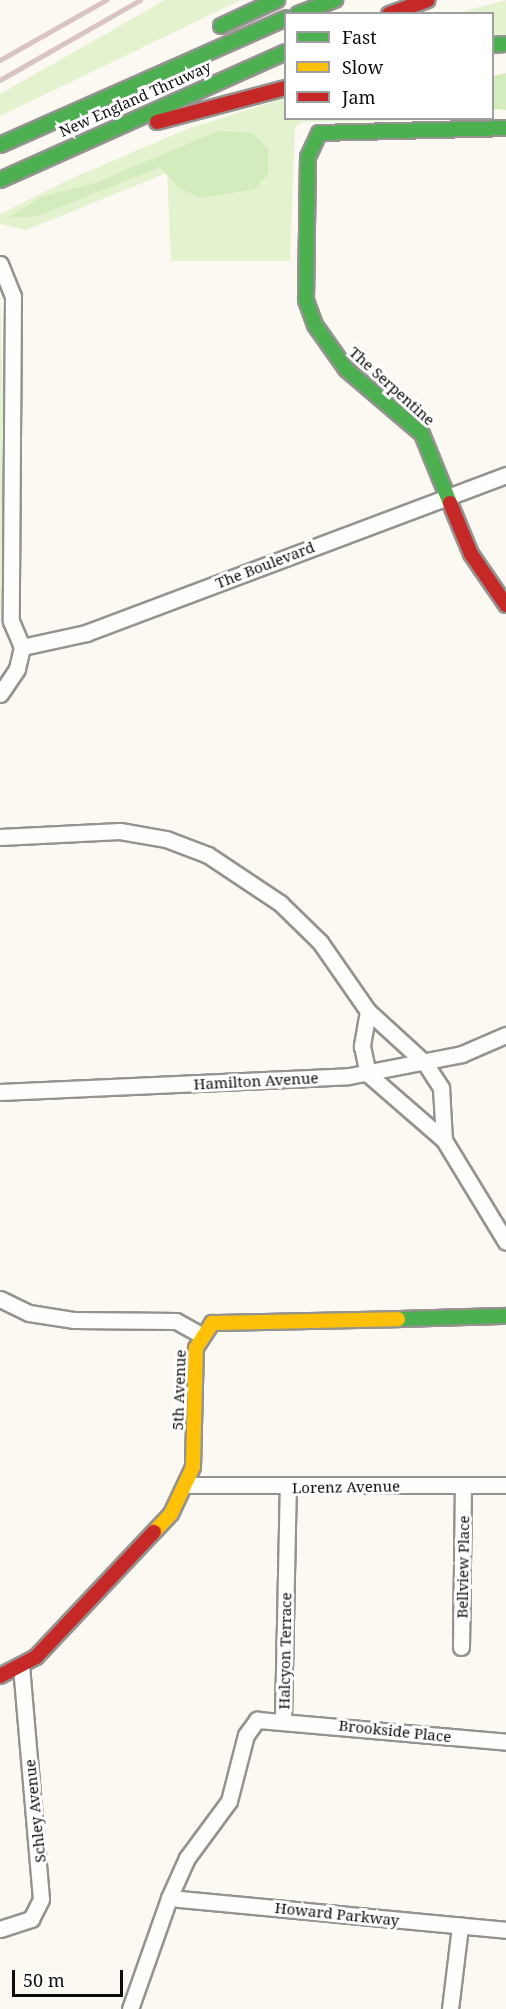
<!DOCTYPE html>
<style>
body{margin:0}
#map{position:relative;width:506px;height:2009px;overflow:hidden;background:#fbf9f2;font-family:"Noto Serif",serif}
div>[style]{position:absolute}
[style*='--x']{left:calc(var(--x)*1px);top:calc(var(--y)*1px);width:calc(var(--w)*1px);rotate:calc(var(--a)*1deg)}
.green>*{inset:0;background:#e4f2d0}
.forest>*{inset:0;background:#d4ebbd}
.roads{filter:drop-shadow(2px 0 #949390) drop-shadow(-2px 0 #949390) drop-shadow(0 2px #949390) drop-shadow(0 -2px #949390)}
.street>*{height:15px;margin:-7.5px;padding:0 7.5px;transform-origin:7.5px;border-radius:7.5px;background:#fefefd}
.fast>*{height:14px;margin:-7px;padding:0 7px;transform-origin:7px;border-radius:7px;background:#4caf50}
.slow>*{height:14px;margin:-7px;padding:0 7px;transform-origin:7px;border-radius:7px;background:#ffc107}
.jam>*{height:14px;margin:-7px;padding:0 7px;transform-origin:7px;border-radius:7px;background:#c62828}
.rail>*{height:4.5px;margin:-2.25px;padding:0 2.25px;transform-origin:2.25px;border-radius:2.25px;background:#d9c3c3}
span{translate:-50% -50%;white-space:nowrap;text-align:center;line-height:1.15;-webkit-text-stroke:6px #fff;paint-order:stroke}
.street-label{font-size:15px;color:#0d0d0d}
.legend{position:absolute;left:284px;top:12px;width:210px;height:108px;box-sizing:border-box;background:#fff;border:2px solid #9e9e9e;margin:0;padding:8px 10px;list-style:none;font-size:18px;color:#0d0d0d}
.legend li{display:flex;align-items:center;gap:12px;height:30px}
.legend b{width:30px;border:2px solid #9e9e9e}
.scale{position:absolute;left:12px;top:1970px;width:111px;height:27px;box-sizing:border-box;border:3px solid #0d0d0d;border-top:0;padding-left:8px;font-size:18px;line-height:21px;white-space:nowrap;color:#0d0d0d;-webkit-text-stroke:4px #fff;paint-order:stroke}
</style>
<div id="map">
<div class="green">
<i style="clip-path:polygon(165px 0,241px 0,0 116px,0 94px)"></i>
<i style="clip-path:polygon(506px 0,506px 35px,493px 36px,492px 14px,454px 14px)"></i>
<i style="clip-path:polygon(285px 98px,286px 118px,479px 119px,303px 122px,295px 127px,290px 261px,171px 261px,167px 173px,26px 230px,0 224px,0 214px,68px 180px,187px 129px)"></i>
<i style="clip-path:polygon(0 290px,8px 599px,0 614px)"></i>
</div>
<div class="forest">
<i style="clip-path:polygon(506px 73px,506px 110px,493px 109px,493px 76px)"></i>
<i style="clip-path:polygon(218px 131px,253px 133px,268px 149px,268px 174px,255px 189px,201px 198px,179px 188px,160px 167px,38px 216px,8px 218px,41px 197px,95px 183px)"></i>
</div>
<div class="roads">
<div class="street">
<i style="--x:0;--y:264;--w:35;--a:68"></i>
<i style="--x:13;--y:296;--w:325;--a:90.4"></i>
<i style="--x:11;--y:621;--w:28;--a:67"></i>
<i style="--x:22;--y:647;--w:23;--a:103"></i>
<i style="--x:17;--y:669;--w:30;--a:124"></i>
<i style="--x:22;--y:647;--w:66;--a:-12.3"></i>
<i style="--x:86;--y:633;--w:449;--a:-20.6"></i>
<i style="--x:0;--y:837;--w:120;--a:-2.9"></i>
<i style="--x:120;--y:831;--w:47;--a:9.9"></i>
<i style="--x:166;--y:839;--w:45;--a:20.9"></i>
<i style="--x:208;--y:855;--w:87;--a:33.7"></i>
<i style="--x:280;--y:903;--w:56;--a:44.3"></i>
<i style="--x:320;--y:942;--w:84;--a:55.2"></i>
<i style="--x:368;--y:1011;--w:77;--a:42.4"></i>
<i style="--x:425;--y:1063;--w:30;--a:57"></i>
<i style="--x:441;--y:1088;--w:52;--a:86.7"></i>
<i style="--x:444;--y:1140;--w:119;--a:58.7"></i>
<i style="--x:368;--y:1011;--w:36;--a:100"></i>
<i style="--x:362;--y:1046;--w:29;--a:78"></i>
<i style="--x:368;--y:1074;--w:101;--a:41"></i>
<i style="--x:0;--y:1092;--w:349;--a:-2.6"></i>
<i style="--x:349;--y:1076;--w:115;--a:-11"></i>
<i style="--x:462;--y:1054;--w:48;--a:-23.4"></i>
<i style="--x:0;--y:1299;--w:32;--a:26"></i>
<i style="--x:29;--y:1313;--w:46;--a:8.8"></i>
<i style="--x:74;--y:1320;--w:102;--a:0.6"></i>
<i style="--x:176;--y:1321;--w:29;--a:29"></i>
<i style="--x:187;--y:1485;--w:319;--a:0"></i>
<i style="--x:461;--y:1647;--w:160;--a:-89.3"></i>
<i style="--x:283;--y:1718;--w:230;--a:-88.8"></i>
<i style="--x:169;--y:1898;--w:339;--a:5.4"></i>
<i style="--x:0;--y:1929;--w:33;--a:-18"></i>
<i style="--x:31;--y:1919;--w:22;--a:-63"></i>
<i style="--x:41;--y:1899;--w:232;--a:-94.9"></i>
<i style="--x:130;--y:2009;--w:118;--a:-70.6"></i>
<i style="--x:169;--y:1898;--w:44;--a:-65.8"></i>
<i style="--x:187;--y:1858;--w:71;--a:-53.6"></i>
<i style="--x:229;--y:1801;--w:68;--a:-75.6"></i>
<i style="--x:246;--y:1735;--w:19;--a:-54"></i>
<i style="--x:257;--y:1720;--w:250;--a:5"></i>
<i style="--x:450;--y:2009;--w:84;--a:-83.1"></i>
</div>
<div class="fast">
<i style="--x:298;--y:14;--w:40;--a:-21"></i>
<i style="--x:221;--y:26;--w:62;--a:-24.9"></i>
<i style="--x:492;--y:45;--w:14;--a:-4"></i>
<i style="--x:0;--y:145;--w:313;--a:-23.9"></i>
<i style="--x:0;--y:180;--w:313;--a:-24.1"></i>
<i style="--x:450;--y:503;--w:74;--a:-112.1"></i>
<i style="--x:422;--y:434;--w:100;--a:-139.5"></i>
<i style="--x:346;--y:369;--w:54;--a:-125.2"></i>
<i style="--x:315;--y:325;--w:27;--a:-110"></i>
<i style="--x:306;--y:300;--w:143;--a:-89.2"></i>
<i style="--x:308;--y:157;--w:26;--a:-65"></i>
<i style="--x:319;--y:133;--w:187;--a:-1.5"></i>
<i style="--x:398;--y:1319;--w:108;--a:-1.6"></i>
</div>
<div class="slow">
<i style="--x:154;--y:1532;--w:25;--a:-47"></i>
<i style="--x:171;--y:1514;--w:52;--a:-64.9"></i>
<i style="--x:193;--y:1467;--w:119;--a:-88.6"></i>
<i style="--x:196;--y:1348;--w:30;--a:-57"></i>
<i style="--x:212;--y:1323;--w:186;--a:-1.2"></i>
</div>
<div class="jam">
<i style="--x:389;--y:14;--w:41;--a:-19.7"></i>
<i style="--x:157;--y:122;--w:133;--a:-14.8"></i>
<i style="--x:450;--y:503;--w:55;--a:67.6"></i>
<i style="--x:471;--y:554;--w:62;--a:55.5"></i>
<i style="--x:0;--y:1676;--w:41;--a:-27.8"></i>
<i style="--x:36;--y:1657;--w:172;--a:-46.7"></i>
</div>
</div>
<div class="rail">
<i style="--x:0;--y:60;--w:122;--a:-29.5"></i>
<i style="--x:0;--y:80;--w:161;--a:-29.7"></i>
</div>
<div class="street-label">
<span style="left:135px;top:99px;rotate:-24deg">New England Thruway</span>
<span style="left:392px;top:386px;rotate:42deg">The Serpentine</span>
<span style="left:265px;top:565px;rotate:-21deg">The Boulevard</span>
<span style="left:256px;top:1081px;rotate:-3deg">Hamilton Avenue</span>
<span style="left:179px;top:1390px;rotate:-88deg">5th Avenue</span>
<span style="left:346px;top:1487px;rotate:-1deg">Lorenz Avenue</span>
<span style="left:463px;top:1567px;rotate:-89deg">Bellview Place</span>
<span style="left:285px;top:1651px;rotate:-89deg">Halcyon Terrace</span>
<span style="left:395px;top:1731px;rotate:6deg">Brookside Place</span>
<span style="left:35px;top:1811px;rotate:-96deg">Schley Avenue</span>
<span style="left:337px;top:1914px;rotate:6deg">Howard Parkway</span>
</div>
<ul class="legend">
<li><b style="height:8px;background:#4caf50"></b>Fast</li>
<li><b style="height:8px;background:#ffc107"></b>Slow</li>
<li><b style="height:8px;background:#c62828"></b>Jam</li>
</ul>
<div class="scale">50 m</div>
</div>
